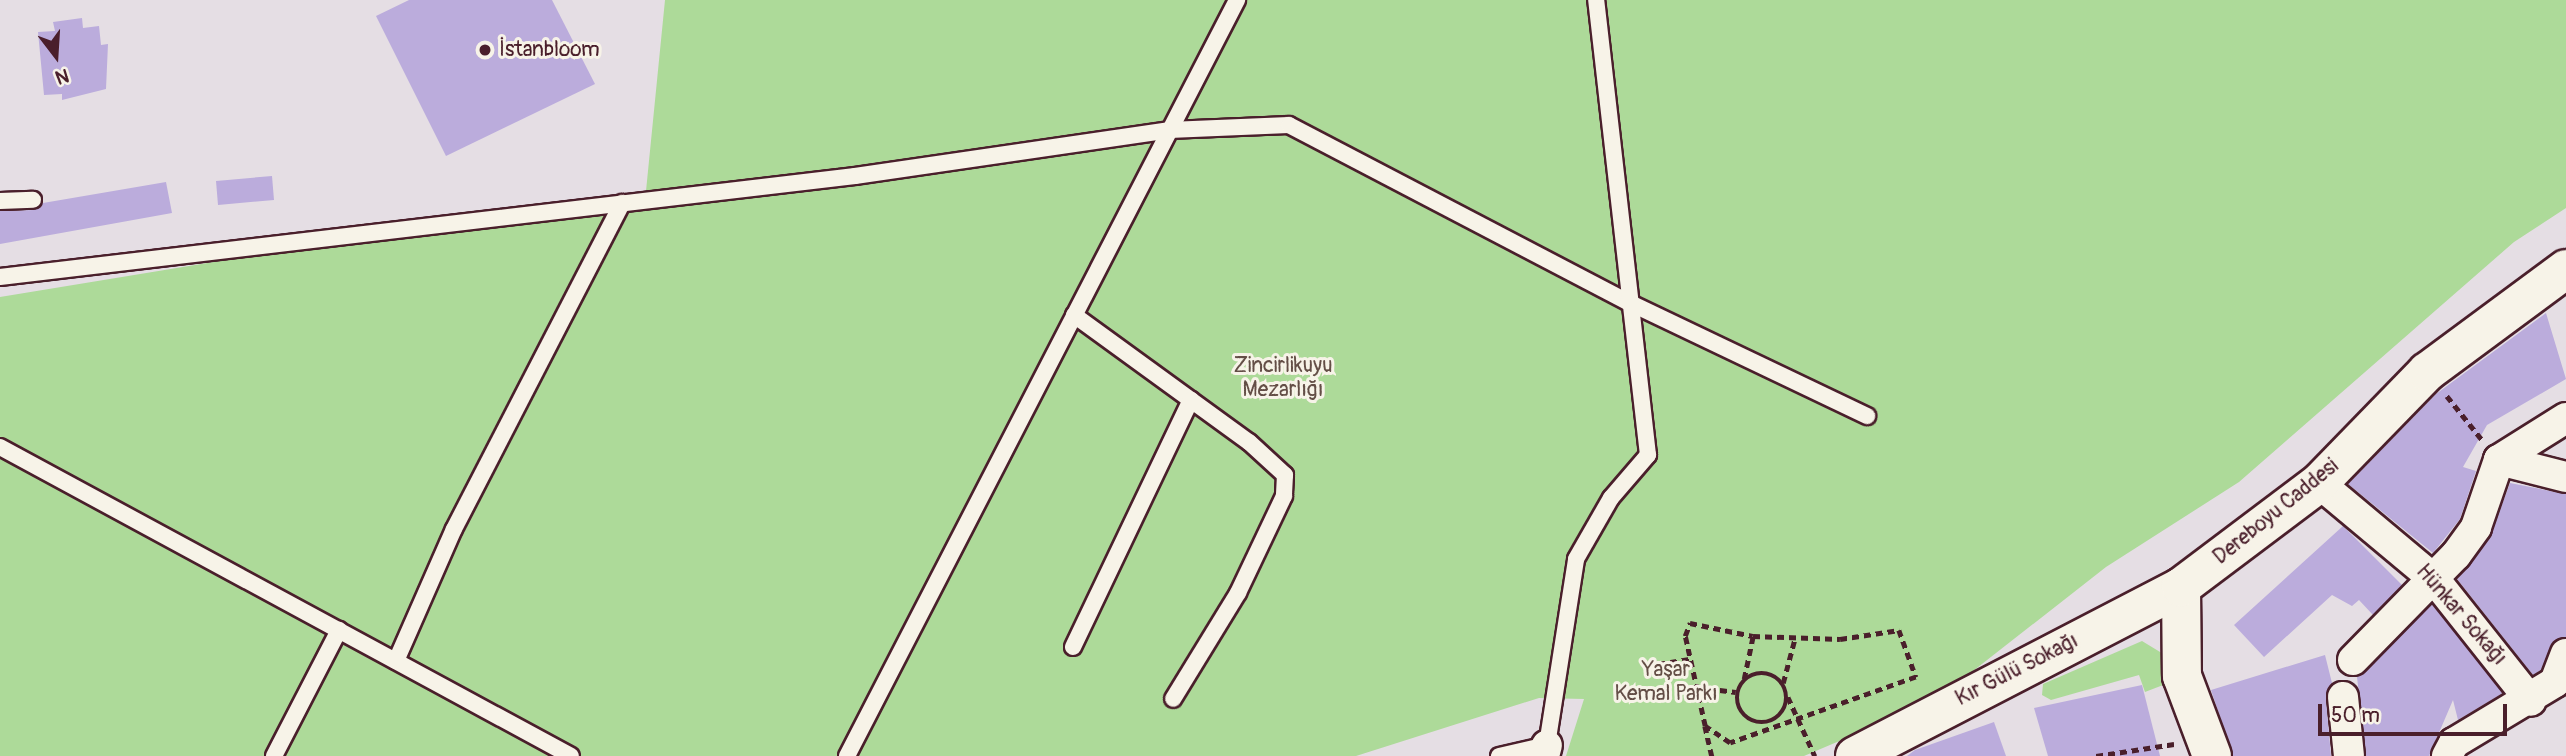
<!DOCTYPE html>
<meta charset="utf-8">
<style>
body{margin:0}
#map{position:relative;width:2566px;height:756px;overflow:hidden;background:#e5dee4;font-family:Pangolin,sans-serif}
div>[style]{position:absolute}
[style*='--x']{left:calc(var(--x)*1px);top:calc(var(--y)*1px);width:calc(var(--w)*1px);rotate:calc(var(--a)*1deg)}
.green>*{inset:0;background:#adda99}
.building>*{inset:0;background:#bbacdc}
.path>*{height:4.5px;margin-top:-2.25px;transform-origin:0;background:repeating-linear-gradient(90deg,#4a1f2b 0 7px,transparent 0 12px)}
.path>.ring{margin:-2.25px;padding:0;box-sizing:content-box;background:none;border:4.5px solid #4a1f2b;border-radius:50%}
.roads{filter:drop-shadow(2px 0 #4a1f2b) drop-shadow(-2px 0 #4a1f2b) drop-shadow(0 2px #4a1f2b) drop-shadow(0 -2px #4a1f2b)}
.service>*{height:16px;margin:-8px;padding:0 8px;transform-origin:8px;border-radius:8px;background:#f7f3e8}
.minor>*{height:30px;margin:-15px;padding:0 15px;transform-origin:15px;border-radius:15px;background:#f7f3e8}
.tertiary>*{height:38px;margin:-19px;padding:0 19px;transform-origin:19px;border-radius:19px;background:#f7f3e8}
.secondary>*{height:38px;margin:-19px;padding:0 19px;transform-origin:19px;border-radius:19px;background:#f7f3e8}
.dots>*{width:19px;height:19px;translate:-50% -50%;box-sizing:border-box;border:4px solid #f7f3e8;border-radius:50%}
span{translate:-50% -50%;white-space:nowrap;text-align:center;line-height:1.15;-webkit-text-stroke:6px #f7f3e8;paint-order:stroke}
.poi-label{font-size:21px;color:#4a1f2b}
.left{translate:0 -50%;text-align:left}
.park-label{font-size:21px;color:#634e46}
.street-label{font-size:21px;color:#4a1f2b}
.north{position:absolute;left:21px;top:21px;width:70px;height:70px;-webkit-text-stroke:5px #f7f3e8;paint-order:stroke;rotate:163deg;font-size:19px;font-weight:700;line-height:28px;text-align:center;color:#4a1f2b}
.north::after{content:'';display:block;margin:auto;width:24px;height:32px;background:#4a1f2b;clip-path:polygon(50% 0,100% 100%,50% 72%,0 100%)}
.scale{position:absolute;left:2318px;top:704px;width:189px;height:32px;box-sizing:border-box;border:4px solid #4a1f2b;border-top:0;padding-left:9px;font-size:21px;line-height:24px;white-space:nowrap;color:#4a1f2b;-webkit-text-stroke:5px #f7f3e8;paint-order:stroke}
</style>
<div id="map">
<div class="green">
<i style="clip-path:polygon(665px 0,2566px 0,2566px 208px,2514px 242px,2239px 482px,2106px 567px,1936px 700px,1804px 756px,1566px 756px,1584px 699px,1539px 698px,1356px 756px,0 756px,0 297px,646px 191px)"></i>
<i style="clip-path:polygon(2142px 641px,2165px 655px,2171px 682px,2145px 692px,2139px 675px,2051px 700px,2042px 695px,2043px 684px)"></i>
</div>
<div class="building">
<i style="clip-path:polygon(409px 0,552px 0,595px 84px,446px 156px,376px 16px)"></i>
<i style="clip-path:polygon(82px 18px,83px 28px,99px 26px,101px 45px,108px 44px,106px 89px,62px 100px,62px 94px,44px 95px,38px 32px,55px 31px,53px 22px)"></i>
<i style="clip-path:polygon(272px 176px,274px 200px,218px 205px,216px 181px)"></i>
<i style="clip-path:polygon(166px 182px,172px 213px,0 244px,0 211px,34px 210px,43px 203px)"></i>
<i style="clip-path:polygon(2546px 313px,2566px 379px,2487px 425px,2463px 467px,2476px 471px,2460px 519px,2433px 553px,2348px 484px,2436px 394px)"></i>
<i style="clip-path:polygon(2510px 483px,2566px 494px,2566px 637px,2555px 641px,2541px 670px,2533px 675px,2457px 579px,2490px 537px)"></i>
<i style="clip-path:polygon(2343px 526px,2402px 585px,2373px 615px,2359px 600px,2352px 606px,2332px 595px,2264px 657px,2234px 625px)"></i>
<i style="clip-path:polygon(2432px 604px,2503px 693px,2458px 720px,2453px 700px,2429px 756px,2366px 756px,2357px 677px)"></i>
<i style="clip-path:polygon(2325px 655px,2332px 683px,2326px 699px,2331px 756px,2233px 756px,2211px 690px)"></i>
<i style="clip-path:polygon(2142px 685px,2160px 756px,2048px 756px,2034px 708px)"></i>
<i style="clip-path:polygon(1994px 722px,2006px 756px,1907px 756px,1915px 750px)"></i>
</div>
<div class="path">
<i style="--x:2447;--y:396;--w:58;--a:51.3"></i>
<i style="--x:1690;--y:623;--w:64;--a:11.7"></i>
<i style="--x:1753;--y:636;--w:87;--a:2"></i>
<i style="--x:1840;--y:639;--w:60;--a:-8.7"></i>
<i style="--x:1899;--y:630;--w:50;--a:70.1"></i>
<i style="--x:1916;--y:677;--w:197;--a:160.5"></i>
<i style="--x:1730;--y:743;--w:30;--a:-146"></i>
<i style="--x:1705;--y:726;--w:92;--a:-102.5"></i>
<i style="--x:1685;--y:636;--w:14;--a:-69"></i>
<i style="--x:1658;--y:664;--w:32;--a:-9"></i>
<i class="ring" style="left:1737px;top:673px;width:45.5px;height:45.5px"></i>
<i style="--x:1744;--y:679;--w:44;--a:-78.2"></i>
<i style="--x:1783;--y:683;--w:47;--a:-75.1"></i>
<i style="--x:1696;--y:687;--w:40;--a:7.1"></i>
<i style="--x:1788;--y:697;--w:65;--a:65.4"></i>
<i style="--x:1705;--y:726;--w:31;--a:77"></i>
<i style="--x:2096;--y:756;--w:79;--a:-8.7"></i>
</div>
<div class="roads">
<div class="service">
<i style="--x:0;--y:201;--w:33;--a:-2"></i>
<i style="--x:0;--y:277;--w:861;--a:-6.74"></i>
<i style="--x:855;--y:176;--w:317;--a:-8.3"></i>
<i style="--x:1169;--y:130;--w:120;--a:-2.4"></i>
<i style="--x:1289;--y:125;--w:382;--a:27.6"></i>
<i style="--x:1628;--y:302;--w:265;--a:25.5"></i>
<i style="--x:1074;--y:315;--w:216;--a:36"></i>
<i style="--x:1249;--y:442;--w:49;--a:42.5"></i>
<i style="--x:1285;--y:475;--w:21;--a:93"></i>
<i style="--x:1284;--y:496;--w:107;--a:115.4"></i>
<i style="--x:1238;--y:593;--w:124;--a:121.5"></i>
<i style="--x:0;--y:447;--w:649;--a:28.42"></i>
<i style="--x:1073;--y:647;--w:274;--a:-64.5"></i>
<i style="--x:396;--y:661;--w:144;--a:-66.3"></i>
<i style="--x:454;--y:529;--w:367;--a:-62.7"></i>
<i style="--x:274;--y:756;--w:142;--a:-62.7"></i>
<i style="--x:847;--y:756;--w:851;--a:-62.71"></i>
<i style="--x:1499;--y:756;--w:49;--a:-12.9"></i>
<i style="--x:1547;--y:745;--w:188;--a:-81.1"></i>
<i style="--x:1576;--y:559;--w:70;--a:-60.2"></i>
<i style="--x:1611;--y:498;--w:57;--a:-49.3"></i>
<i style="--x:1648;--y:455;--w:458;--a:-96.5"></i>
</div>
<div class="minor">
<i style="--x:2499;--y:460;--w:79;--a:-32.1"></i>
<i style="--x:2499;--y:460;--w:69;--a:14.2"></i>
<i style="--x:2319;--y:483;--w:151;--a:39.9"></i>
<i style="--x:2435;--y:580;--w:154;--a:51.6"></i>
<i style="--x:2353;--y:660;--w:147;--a:-45.6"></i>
<i style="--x:2456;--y:555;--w:34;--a:-54"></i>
<i style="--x:2476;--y:527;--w:71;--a:-71.1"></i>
<i style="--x:2343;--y:697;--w:59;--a:84.2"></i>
<i style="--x:1544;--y:756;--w:11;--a:-75"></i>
<i style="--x:2447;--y:756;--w:15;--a:-62"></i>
<i style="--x:2454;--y:743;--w:118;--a:-31.1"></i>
<i style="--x:2555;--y:682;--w:30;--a:-69"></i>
</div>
<div class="tertiary">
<i style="--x:2181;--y:587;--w:89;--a:89.4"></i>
<i style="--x:2182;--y:676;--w:85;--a:69.4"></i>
</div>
<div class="secondary">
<i style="--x:1855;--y:756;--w:367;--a:-27.4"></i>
<i style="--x:2181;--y:587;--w:173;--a:-37"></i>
<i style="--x:2319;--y:483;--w:155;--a:-45.8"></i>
<i style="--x:2427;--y:372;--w:173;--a:-36.5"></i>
</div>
</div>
<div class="dots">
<i style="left:485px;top:50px;background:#4a1f2b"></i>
</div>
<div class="poi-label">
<span class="left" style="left:499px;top:50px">İstanbloom</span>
</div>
<div class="park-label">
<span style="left:1283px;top:378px">Zincirlikuyu<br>Mezarlığı</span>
<span style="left:1666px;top:682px">Yaşar<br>Kemal Parkı</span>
</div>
<div class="street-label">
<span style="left:2276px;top:512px;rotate:-39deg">Dereboyu Caddesi</span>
<span style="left:2461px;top:615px;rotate:49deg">Hünkar Sokağı</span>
<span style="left:2017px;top:670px;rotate:-27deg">Kır Gülü Sokağı</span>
</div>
<div class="north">N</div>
<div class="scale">50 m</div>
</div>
